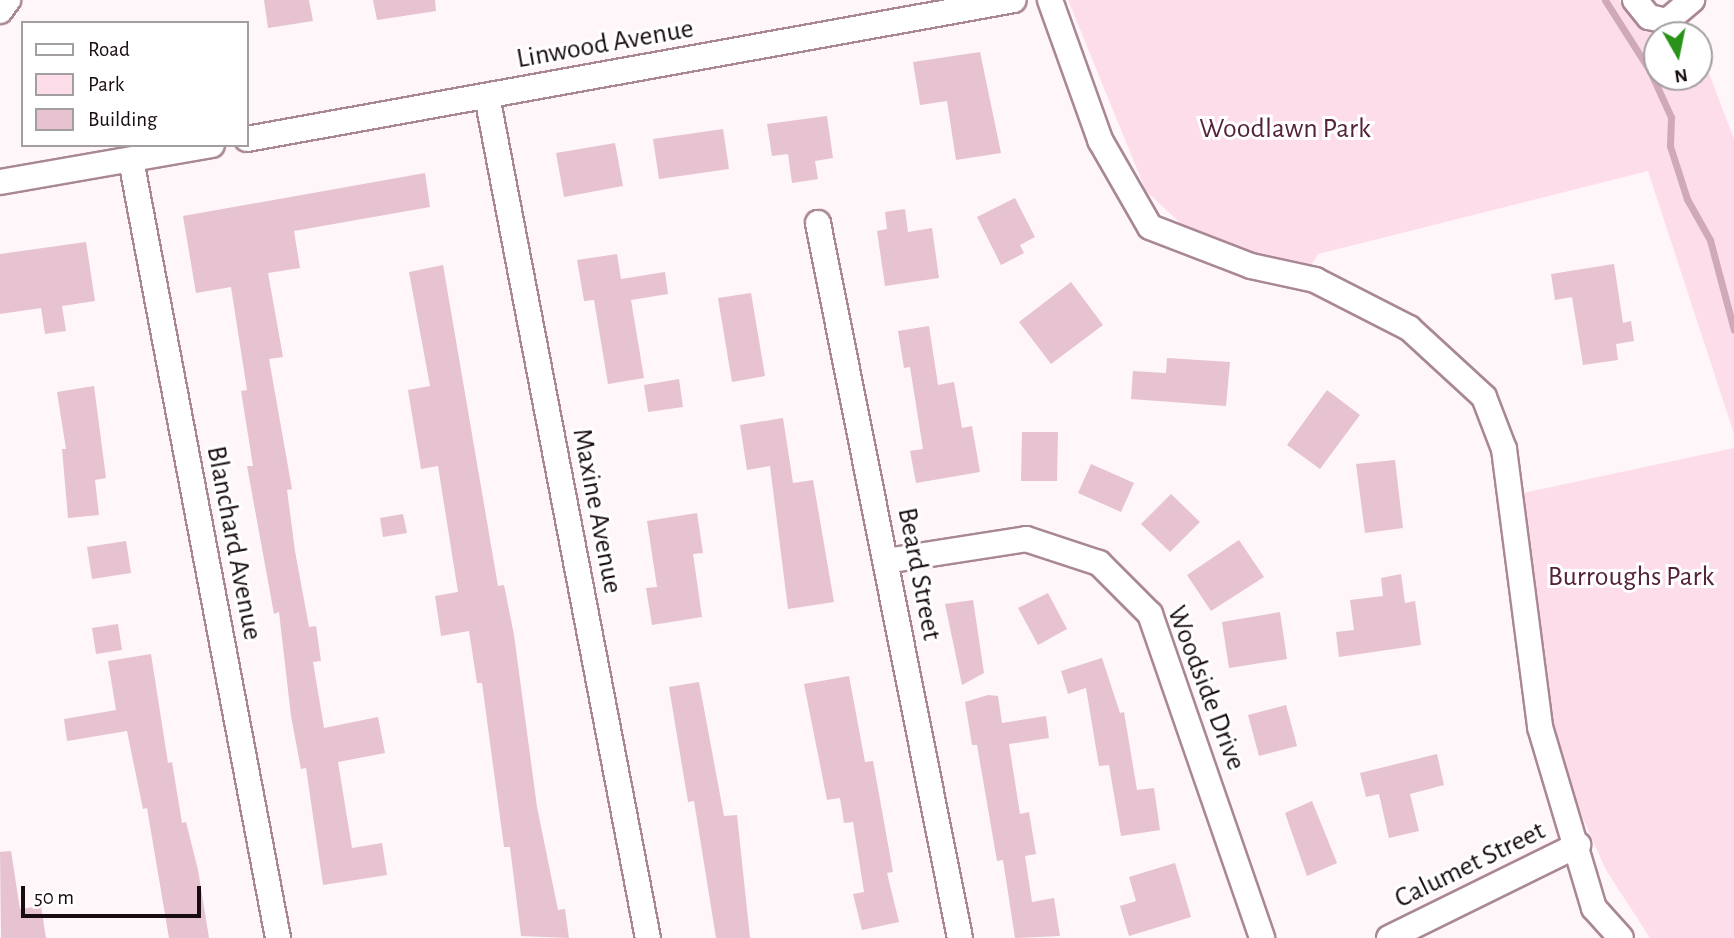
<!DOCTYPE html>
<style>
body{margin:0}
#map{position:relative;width:1734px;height:938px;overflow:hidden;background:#fef6f9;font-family:"Alegreya Sans",sans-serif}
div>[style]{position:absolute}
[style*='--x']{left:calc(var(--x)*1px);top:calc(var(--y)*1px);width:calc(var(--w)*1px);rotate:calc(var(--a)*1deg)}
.green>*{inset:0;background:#feddea}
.stream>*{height:7px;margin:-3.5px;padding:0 3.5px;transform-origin:3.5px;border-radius:3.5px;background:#cfa9b9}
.building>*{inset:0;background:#e7c2d1}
.roads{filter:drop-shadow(2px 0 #a98795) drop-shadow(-2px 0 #a98795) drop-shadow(0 2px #a98795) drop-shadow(0 -2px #a98795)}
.minor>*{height:24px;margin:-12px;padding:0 12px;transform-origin:12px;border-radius:12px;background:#fff}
span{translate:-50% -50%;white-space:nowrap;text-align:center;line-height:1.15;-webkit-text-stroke:6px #fff;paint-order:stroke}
.street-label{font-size:28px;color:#180c12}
.park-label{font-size:28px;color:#54233b}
.legend{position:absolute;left:21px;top:21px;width:228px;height:126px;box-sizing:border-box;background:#fff;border:2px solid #a39ea0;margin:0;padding:9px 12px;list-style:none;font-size:21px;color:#180c12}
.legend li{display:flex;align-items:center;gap:14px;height:35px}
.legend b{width:35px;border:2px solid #a39ea0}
.north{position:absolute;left:1643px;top:21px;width:70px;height:70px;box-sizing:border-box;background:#fff;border:2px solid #a39ea0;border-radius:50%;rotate:171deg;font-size:19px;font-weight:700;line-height:28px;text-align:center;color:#180c12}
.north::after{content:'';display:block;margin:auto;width:24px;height:32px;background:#299319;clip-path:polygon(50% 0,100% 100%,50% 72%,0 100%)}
.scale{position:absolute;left:21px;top:886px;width:180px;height:32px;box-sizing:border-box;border:4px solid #180c12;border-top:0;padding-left:9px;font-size:21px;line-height:24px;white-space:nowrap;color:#180c12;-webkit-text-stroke:5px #fff;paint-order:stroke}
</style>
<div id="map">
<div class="green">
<i style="clip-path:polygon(1068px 0,1619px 0,1641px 23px,1657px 32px,1680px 32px,1691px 26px,1694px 35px,1657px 35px,1657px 77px,1699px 77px,1699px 47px,1734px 139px,1734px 434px,1648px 171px,1318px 254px,1310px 267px,1259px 257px,1191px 233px,1146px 191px)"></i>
<i style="clip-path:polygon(1734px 448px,1734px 938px,1650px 938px,1606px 870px,1556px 758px,1518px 494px)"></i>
</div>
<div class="stream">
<i style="--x:1605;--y:0;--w:84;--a:57.6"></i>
<i style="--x:1650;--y:71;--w:51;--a:65.5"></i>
<i style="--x:1671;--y:117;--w:29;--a:92"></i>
<i style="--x:1670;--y:146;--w:56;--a:72.2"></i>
<i style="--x:1687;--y:199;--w:47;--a:60.7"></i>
<i style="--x:1710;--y:240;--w:93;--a:75.1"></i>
</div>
<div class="building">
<i style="clip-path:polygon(264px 0,309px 0,313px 21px,268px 28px)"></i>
<i style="clip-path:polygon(373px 0,435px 0,436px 11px,377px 20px)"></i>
<i style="clip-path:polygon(980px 52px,1001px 153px,956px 160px,947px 101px,920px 105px,913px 62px)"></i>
<i style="clip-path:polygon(827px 116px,833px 158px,815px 161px,818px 179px,792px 183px,788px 154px,772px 156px,767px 124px)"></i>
<i style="clip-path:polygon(723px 129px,729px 169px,659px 179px,653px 139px)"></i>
<i style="clip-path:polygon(615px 143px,623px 186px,564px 197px,556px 153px)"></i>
<i style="clip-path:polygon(425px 173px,430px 207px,294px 231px,300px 268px,268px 273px,283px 357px,269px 359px,292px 489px,287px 490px,295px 551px,309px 627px,316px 626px,321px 661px,313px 662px,324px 728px,378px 717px,385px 753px,338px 762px,352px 848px,382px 843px,387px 875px,323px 885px,306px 768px,301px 769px,291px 716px,279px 612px,274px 614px,247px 466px,253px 466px,241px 391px,247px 390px,231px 287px,196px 293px,183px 216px)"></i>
<i style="clip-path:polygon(1015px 198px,1035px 237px,1020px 245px,1024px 253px,1001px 265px,977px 217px)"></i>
<i style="clip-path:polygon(905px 209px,908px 232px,932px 228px,939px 278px,885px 286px,877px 231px,887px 229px,885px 212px)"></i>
<i style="clip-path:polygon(86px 242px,95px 301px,62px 306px,66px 331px,45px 334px,41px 308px,0 314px,0 254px)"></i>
<i style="clip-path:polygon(617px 254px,621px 279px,665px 272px,668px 294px,631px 300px,644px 378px,608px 384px,594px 300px,584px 301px,577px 260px)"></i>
<i style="clip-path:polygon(1614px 264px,1623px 323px,1631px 321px,1634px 341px,1616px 344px,1618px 360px,1583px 365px,1572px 297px,1555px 300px,1551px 274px)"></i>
<i style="clip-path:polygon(443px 265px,498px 586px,504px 585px,514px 635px,537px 807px,558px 910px,565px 909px,569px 938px,521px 936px,510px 847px,504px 847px,482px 683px,477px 683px,469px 631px,441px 636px,435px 596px,458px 592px,438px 466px,421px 469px,408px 390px,430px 386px,409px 272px)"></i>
<i style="clip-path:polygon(1071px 282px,1103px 325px,1051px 364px,1019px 322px)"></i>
<i style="clip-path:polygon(751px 293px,765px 376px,732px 382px,718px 298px)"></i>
<i style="clip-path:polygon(929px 326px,938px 385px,954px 382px,962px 428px,972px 426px,980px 472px,916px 483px,910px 451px,923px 449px,910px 367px,904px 368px,898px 331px)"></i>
<i style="clip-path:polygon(1167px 358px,1230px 362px,1226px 406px,1131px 399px,1133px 371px,1166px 373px)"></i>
<i style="clip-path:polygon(679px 379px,683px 407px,648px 412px,644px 385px)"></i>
<i style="clip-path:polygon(94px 386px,106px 478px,95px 480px,99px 515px,68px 518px,62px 449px,66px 449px,57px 392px)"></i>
<i style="clip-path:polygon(1327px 390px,1360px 415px,1320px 469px,1287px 445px)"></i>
<i style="clip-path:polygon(783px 418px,793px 483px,813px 480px,834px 602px,788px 609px,770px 466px,747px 470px,740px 425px)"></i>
<i style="clip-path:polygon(1022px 432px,1058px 432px,1057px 481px,1021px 481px)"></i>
<i style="clip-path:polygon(1395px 460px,1403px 528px,1365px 533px,1356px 464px)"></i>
<i style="clip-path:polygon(1091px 464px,1134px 483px,1121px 512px,1078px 493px)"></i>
<i style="clip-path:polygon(1171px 494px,1200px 522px,1170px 552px,1141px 524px)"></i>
<i style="clip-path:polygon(697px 513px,703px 553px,693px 554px,702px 617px,652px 625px,646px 588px,657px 587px,647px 521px)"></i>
<i style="clip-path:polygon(403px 514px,407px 533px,383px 537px,380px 518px)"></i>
<i style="clip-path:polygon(1239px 540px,1264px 577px,1211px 611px,1187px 575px)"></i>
<i style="clip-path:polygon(126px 541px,131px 573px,92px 579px,87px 547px)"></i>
<i style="clip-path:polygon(1401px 574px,1405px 603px,1415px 601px,1421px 645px,1339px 657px,1336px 632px,1354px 630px,1350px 600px,1383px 596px,1381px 578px)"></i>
<i style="clip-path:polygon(1048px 593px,1067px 629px,1038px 645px,1018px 608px)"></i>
<i style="clip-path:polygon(973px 600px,984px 673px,962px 685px,945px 604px)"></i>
<i style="clip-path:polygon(1280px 612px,1287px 659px,1229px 668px,1222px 622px)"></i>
<i style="clip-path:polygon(118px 624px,122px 650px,96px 654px,92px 628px)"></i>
<i style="clip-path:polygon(151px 654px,168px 763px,172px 762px,182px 823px,186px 822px,198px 870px,209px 938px,169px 938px,147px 808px,143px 809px,127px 731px,67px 741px,64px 719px,116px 710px,108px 661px)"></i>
<i style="clip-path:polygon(1102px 658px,1120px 713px,1124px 712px,1137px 790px,1154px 788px,1160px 830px,1121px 836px,1109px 765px,1099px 766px,1086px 688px,1068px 694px,1061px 671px)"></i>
<i style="clip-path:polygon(849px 676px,865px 762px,873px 761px,893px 872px,887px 873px,899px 922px,862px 930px,853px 894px,864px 892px,853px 822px,844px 823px,840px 798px,827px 800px,804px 684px)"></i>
<i style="clip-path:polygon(699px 682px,724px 816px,737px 815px,750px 938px,716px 938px,694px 801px,688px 802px,669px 687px)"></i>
<i style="clip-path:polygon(988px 695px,998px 696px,1002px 723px,1046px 716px,1049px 738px,1009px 744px,1020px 814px,1029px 812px,1036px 854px,1025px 856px,1032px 902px,1054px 898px,1060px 936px,1015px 938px,1003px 860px,997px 861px,977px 745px,972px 745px,965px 702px)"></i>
<i style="clip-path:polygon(1286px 705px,1297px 746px,1259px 756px,1248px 715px)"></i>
<i style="clip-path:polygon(1437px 754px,1444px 785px,1410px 794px,1419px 831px,1389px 838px,1379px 794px,1366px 797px,1360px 773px)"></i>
<i style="clip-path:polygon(1312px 801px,1337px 863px,1307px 876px,1285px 813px)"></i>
<i style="clip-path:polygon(11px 851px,20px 909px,41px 906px,46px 938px,1px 938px,0 852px)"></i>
<i style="clip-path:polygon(1175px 863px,1191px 917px,1129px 936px,1120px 906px,1136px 901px,1129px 877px)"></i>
</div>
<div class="roads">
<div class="minor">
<i style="--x:1050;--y:0;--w:149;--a:70.3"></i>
<i style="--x:1100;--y:140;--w:100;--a:60.1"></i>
<i style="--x:1150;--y:227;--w:108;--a:21.1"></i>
<i style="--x:1251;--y:266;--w:66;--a:12.3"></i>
<i style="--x:1315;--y:280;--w:106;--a:27.1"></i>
<i style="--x:1409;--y:328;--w:102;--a:42.6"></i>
<i style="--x:1484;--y:397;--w:56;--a:69"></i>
<i style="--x:1504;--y:449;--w:280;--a:82.6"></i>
<i style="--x:1540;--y:727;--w:189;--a:73.4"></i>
<i style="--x:1594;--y:908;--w:40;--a:48"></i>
<i style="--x:1635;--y:0;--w:22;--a:51"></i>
<i style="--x:1649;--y:17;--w:18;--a:13"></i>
<i style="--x:1667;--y:21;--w:33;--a:-40"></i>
<i style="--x:0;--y:11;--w:14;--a:-54"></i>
<i style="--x:487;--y:96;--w:857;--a:79.18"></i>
<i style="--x:247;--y:139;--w:779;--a:-10.27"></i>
<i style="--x:131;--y:160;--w:792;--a:79.3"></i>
<i style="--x:0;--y:182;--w:215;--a:-9.9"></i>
<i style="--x:818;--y:223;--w:729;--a:78.77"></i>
<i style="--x:886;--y:561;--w:142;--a:-8.9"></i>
<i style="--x:1026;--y:539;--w:77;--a:18.2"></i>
<i style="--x:1099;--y:563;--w:72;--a:45"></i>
<i style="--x:1150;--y:614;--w:343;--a:70.9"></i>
<i style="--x:1389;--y:938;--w:211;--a:-26.2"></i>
</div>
</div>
<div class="street-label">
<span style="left:605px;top:44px;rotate:-10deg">Linwood Avenue</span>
<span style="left:597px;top:511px;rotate:79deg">Maxine Avenue</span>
<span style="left:234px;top:543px;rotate:79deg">Blanchard Avenue</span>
<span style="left:919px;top:574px;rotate:79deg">Beard Street</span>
<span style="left:1206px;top:688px;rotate:69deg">Woodside Drive</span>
<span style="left:1470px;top:865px;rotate:-26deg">Calumet Street</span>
</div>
<div class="park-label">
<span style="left:1285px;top:129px">Woodlawn Park</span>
<span style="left:1631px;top:577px">Burroughs Park</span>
</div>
<ul class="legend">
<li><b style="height:9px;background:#fff"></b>Road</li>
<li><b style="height:19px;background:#feddea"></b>Park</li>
<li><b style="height:19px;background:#e7c2d1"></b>Building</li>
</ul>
<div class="north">N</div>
<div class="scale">50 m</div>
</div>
